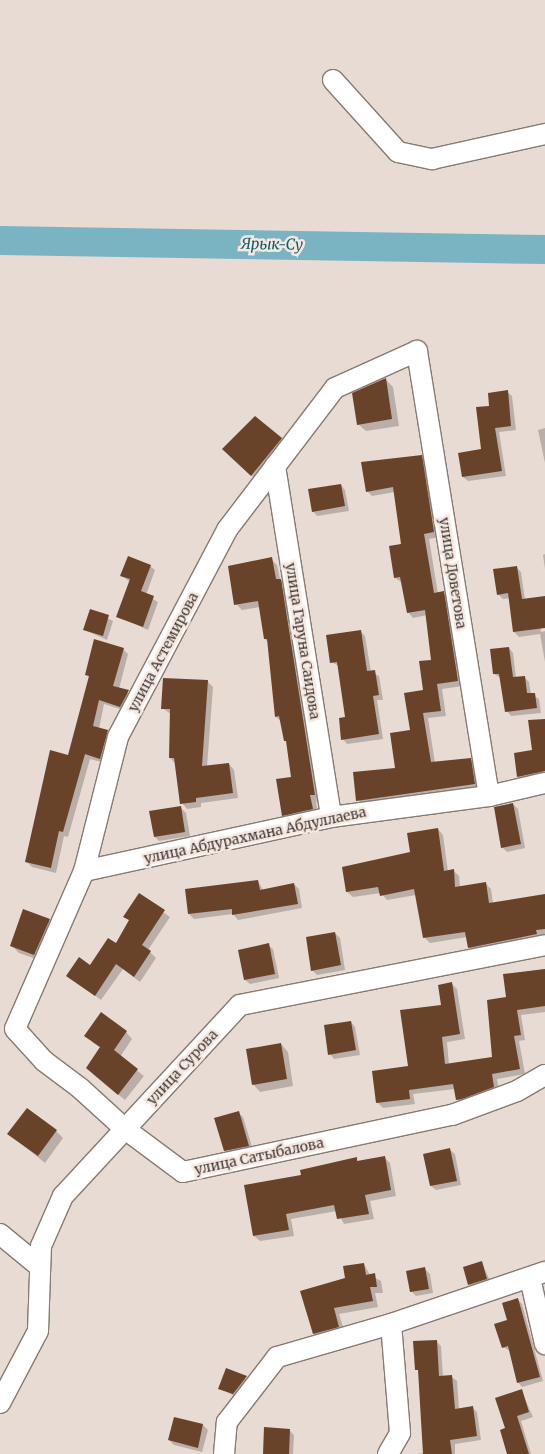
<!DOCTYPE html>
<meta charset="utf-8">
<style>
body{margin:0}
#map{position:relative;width:545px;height:1454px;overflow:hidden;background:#e8dbd3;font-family:Merriweather,serif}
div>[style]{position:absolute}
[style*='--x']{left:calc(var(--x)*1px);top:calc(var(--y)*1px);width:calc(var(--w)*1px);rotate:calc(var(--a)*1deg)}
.shadow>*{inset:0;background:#0003}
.river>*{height:29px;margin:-14.5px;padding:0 14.5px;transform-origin:14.5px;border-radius:14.5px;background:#7ab4c3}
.building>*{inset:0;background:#68432a}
.roads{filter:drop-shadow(1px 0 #867a73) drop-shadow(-1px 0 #867a73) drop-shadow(0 1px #867a73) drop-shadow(0 -1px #867a73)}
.minor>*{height:20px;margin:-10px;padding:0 10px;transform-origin:10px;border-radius:10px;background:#fff}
span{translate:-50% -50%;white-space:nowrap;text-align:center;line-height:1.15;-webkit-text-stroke:5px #f6e8e0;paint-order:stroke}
.street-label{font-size:14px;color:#3d3835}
.water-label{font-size:15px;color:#0d5f6f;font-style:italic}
</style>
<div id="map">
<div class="shadow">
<i style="clip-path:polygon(386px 380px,393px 387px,399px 426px,366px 431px,358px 424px)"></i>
<i style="clip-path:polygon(507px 392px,512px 396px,516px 430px,499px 432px,506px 476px,468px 481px,463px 477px,483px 450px,490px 407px)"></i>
<i style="clip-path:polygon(545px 428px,545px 463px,538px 430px)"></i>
<i style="clip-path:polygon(281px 439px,288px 446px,259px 482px,224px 449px)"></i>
<i style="clip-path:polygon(421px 456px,427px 461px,439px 537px,429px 539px,438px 594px,443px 593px,449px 598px,463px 686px,442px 689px,446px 716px,428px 718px,435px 763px,470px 759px,476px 764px,480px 789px,363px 805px,358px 800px,396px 769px,411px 731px,432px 661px,427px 615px,413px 618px,408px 612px,403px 583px,395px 578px,403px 545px,395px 492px,372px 496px,367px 491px)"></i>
<i style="clip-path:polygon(341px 485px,345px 490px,349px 511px,317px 516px,313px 511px)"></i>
<i style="clip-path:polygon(545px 554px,545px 569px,543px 555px)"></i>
<i style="clip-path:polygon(271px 559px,277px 565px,280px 579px,286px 586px,321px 800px,316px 801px,318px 815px,289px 821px,283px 815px,293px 778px,288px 744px,282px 722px,276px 717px,269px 643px,265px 639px,260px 607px,242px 610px,236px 604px)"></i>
<i style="clip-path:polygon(150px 566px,155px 570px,146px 595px,158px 602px,148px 630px,118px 616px,130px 582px,122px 576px)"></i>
<i style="clip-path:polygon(516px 567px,521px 572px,525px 600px,537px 604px,541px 632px,545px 631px,545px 662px,540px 634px,519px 637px,514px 632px,510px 598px,503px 599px,498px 594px)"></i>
<i style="clip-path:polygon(91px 611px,113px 621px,107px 640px,85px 630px)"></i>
<i style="clip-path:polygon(361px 632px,365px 636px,371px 672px,379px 676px,383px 700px,377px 700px,383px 739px,347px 744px,343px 739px,347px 718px,339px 666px,331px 662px)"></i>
<i style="clip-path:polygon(509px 648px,513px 653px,516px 678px,524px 677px,529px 682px,531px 694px,539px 699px,541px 713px,511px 716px,507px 711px,501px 678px,494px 674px)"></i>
<i style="clip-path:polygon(123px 649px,128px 654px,119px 689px,133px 696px,126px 711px,104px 704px,99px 729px,113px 736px,105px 763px,90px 759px,68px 837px,64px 836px,56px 873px,32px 867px,27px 862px,69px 756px,90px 678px,86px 674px)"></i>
<i style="clip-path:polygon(207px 681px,213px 687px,207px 767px,229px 764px,234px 770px,238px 798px,201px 803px,201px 807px,187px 809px,182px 803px,176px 764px,170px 758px,171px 714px,162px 708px)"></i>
<i style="clip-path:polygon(545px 720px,545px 778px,523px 781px,518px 777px,533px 751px)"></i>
<i style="clip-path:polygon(513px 804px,518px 809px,525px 848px,507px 852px,502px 847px)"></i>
<i style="clip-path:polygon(181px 808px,186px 813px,190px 836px,159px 841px,155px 837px)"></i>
<i style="clip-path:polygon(438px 829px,443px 835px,448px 872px,454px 871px,459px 876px,460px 887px,485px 883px,491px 889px,493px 904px,545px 895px,545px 937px,475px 953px,469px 947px,467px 937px,430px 943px,424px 937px,416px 895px,387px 900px,381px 893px,353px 897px,347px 892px,344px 868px,411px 853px)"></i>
<i style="clip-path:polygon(258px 881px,263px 890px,294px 884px,299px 889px,302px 908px,238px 920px,233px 914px,194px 919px,189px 914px,186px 890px)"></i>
<i style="clip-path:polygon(139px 895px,170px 917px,148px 950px,156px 958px,140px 982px,123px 969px,101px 1000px,68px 976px,91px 967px,116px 944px,130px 921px,125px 916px)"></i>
<i style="clip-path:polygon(49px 920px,57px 927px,42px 961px,19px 953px,11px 945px)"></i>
<i style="clip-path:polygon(335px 933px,340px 938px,345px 970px,317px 975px,312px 970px)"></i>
<i style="clip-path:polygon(268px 945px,273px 949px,279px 978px,250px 984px,245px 980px)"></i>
<i style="clip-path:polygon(545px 969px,545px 1012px,521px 1015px,525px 1040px,519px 1041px,525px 1074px,497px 1079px,499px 1092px,462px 1104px,457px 1099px,455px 1089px,413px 1094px,415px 1104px,383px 1108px,378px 1103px,374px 1072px,409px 1068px,452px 984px,457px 989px,465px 1039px,447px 1042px,449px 1065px,494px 1058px,507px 998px,504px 975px)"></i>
<i style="clip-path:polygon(351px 1022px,355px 1027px,360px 1055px,334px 1059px,330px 1054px)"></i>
<i style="clip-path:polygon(126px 1032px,132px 1039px,120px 1057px,144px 1076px,125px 1100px,93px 1074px,101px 1048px,92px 1042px)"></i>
<i style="clip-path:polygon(281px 1044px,288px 1052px,293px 1086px,260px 1092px,253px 1084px)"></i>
<i style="clip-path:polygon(238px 1113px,243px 1117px,253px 1150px,230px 1155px,225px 1151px)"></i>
<i style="clip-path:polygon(56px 1131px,63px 1138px,45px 1163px,9px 1134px)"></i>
<i style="clip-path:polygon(450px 1150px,455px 1154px,461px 1185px,436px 1190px,431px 1186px)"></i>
<i style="clip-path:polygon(384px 1157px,390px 1163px,396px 1196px,370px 1201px,374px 1219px,344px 1224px,337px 1211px,291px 1219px,294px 1236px,260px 1241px,254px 1236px,302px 1176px,356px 1159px,359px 1162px)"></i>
<i style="clip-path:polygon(482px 1263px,491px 1283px,474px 1289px,469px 1284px)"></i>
<i style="clip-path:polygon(364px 1264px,370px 1275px,381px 1281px,383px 1293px,375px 1293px,378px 1307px,339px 1314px,345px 1333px,320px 1340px,314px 1334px,346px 1279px)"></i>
<i style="clip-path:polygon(425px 1269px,430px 1274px,433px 1293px,416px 1296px,411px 1291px)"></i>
<i style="clip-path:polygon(518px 1300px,522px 1304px,543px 1381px,522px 1387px,518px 1382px,510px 1351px,503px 1347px)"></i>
<i style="clip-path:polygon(436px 1341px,441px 1346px,443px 1377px,452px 1377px,457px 1381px,459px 1409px,472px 1407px,477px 1412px,481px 1440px,455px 1444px,455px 1454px,416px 1454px,424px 1453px,425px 1427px,415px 1342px)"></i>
<i style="clip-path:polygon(227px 1370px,251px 1382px,238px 1398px,220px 1388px)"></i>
<i style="clip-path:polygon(521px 1390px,533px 1417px,521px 1421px,531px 1454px,509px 1454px,507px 1429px)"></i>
<i style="clip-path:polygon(203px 1425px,208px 1430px,202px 1452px,174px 1445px,169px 1440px)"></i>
<i style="clip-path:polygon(289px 1430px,294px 1435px,293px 1454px,264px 1454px)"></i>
</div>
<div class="river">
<i style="--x:0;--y:240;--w:545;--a:0.95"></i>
</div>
<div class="building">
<i style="clip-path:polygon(386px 378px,392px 419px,357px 425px,352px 393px)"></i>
<i style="clip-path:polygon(508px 390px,511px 426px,495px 428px,502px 471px,462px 477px,458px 453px,481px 449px,476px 407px,489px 406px,488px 393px)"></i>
<i style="clip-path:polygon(255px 416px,282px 438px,251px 476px,222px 449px)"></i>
<i style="clip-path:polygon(422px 455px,434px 532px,424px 534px,434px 593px,444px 591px,458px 681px,437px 684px,441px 711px,423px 713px,431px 762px,471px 758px,475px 784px,356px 801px,353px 772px,395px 768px,390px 733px,410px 730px,404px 693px,423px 690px,419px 661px,431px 660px,425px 610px,407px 613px,400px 577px,394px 578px,389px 546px,401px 544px,393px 487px,366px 492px,361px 462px)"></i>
<i style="clip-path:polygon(341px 484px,345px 506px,312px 512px,308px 489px)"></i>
<i style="clip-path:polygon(128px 556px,151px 565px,141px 591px,154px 596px,143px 627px,116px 617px,130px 579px,120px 576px)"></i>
<i style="clip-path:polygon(272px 557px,276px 579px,281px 579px,315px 795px,310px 795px,313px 809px,282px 816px,276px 779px,291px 777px,286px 741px,284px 741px,279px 716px,275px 717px,267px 639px,264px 639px,258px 601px,234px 605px,228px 566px)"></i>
<i style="clip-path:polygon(517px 566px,522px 599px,545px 596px,545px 628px,513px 632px,508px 593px,497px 595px,493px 569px)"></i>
<i style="clip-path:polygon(90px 609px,109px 615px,103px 636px,83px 630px)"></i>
<i style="clip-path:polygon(361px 630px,367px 671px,375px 670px,379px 695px,373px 696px,379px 734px,341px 740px,339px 718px,345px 717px,337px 662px,330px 663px,326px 635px)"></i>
<i style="clip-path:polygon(94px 639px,124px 648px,113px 686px,129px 690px,127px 694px,120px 707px,99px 700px,93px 726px,108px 730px,100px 759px,85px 754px,63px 832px,59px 831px,51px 868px,25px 862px,50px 750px,68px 755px,89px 676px,85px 675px)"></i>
<i style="clip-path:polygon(509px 647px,513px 677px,525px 676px,527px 693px,535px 693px,537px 708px,505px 712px,499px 674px,493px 674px,490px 649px)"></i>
<i style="clip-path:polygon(163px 678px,208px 680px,202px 766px,229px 763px,233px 793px,196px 798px,196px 802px,180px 804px,174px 758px,169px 758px,170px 709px,161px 709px)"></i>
<i style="clip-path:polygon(545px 719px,545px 771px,517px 777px,514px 753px,532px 750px,528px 720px)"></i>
<i style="clip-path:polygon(513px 803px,521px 844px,501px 848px,494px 807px)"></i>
<i style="clip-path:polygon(181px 806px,185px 832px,154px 837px,149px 811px)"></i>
<i style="clip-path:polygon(438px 828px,444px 871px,454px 869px,455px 887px,486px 882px,489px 903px,545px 894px,545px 929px,536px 930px,537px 934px,468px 948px,465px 932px,423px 938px,414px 889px,380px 896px,378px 887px,346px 892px,342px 867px,410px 852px,407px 833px)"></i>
<i style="clip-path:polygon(258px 880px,260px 890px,294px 883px,298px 904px,232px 915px,232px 909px,188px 914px,185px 889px)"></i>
<i style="clip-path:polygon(139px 893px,165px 910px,142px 945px,151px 951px,134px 977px,116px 964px,95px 996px,66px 976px,79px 957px,90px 965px,108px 938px,116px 943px,129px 920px,123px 917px)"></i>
<i style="clip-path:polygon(23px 909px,50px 919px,34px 955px,10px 946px)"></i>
<i style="clip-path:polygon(335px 932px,341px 965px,311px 971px,306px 937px)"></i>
<i style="clip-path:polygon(269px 943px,275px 974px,244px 980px,238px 950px)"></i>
<i style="clip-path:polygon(545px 969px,545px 1006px,517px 1010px,521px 1035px,514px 1036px,520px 1069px,492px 1074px,494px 1087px,462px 1099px,456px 1100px,453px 1084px,409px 1090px,410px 1099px,376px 1103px,372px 1071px,408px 1066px,400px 1010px,441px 1005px,438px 985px,452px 982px,460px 1034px,442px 1037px,445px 1064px,492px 1057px,487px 1000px,506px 997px,503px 974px)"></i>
<i style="clip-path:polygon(101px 1012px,127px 1031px,114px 1050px,138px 1069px,118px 1095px,86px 1068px,100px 1047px,84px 1036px)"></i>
<i style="clip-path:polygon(351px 1021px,356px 1050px,328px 1055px,324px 1025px)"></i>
<i style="clip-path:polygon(281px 1043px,287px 1079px,252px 1085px,246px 1049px)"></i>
<i style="clip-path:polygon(27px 1108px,57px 1130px,38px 1156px,7px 1134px)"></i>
<i style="clip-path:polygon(239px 1111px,249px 1146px,224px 1151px,214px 1118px)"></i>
<i style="clip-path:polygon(450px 1148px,457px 1181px,430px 1186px,423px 1154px)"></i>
<i style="clip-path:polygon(385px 1156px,391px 1190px,365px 1195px,369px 1214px,337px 1219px,334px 1205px,286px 1214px,289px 1230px,253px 1236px,244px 1185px,301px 1175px,300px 1170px,357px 1157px,357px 1161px)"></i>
<i style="clip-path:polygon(482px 1261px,487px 1279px,468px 1285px,463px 1267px)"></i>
<i style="clip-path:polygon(364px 1263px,366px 1275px,375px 1273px,377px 1287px,370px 1287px,373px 1301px,334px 1308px,339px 1327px,313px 1334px,300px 1291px,345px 1278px,343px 1266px)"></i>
<i style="clip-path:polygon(425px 1267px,429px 1289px,410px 1292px,406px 1271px)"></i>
<i style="clip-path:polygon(518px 1298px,540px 1377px,517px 1383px,508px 1346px,502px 1348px,494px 1324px,507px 1320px,502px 1303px)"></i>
<i style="clip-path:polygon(437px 1340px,439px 1376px,452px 1375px,455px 1409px,473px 1406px,477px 1436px,450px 1440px,452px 1454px,423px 1454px,418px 1370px,415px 1370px,413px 1341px)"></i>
<i style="clip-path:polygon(226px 1368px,247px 1376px,233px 1394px,218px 1389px)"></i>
<i style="clip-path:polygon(522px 1389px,529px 1412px,517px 1416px,529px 1454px,507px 1454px,500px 1430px,505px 1428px,495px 1398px)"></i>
<i style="clip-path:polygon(174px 1417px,203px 1424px,198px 1448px,168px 1440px)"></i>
<i style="clip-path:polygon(264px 1427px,290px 1429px,289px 1454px,263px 1454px)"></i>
</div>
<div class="roads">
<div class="minor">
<i style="--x:333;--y:80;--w:97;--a:47.9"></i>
<i style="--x:398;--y:152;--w:35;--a:12"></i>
<i style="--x:432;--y:159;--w:116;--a:-12.5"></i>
<i style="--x:275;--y:466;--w:355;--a:80.9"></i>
<i style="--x:489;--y:796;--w:451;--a:-99.2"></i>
<i style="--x:417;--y:351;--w:90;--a:155.7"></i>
<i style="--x:335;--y:388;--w:178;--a:127.3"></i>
<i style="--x:227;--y:530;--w:234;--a:117.8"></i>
<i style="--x:118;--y:737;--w:138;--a:104.2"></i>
<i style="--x:84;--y:871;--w:172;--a:113.6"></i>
<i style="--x:15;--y:1029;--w:43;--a:47.8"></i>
<i style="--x:44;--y:1061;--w:45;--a:36.9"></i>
<i style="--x:80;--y:1088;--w:61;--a:42.3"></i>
<i style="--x:125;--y:1129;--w:72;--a:36.6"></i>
<i style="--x:183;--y:1172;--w:275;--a:-12"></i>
<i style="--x:452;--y:1115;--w:69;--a:-20.3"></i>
<i style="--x:517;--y:1091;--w:32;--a:-30"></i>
<i style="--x:84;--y:871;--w:253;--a:-12.3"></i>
<i style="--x:331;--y:817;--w:159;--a:-7.6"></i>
<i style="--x:489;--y:796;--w:57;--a:-13.1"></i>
<i style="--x:0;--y:1234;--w:52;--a:39.5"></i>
<i style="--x:530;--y:1278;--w:68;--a:77.2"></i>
<i style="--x:0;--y:1403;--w:81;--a:-62.2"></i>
<i style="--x:38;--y:1331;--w:85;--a:-88"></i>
<i style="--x:41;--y:1246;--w:55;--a:-66.3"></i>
<i style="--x:63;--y:1196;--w:260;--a:-47.2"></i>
<i style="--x:240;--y:1005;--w:311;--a:-11.1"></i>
<i style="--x:224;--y:1454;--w:32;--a:-85"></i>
<i style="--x:227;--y:1422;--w:82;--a:-52.4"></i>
<i style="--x:277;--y:1357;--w:119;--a:-16.1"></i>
<i style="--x:388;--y:1454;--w:24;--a:-60"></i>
<i style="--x:400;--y:1433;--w:109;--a:-94.7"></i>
<i style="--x:391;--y:1324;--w:163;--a:-18.7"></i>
</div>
</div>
<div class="street-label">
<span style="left:453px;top:573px;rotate:81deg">улица Доветова</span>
<span style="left:303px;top:641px;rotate:81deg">улица Гаруна Саидова</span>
<span style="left:163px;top:652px;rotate:-62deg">улица Астемирова</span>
<span style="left:255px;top:835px;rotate:-12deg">улица Абдурахмана Абдуллаева</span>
<span style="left:182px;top:1067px;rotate:-47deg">улица Сурова</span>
<span style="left:259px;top:1156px;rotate:-12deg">улица Сатыбалова</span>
</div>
<div class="water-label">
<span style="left:272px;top:244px;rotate:1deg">Ярык-Су</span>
</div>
</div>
